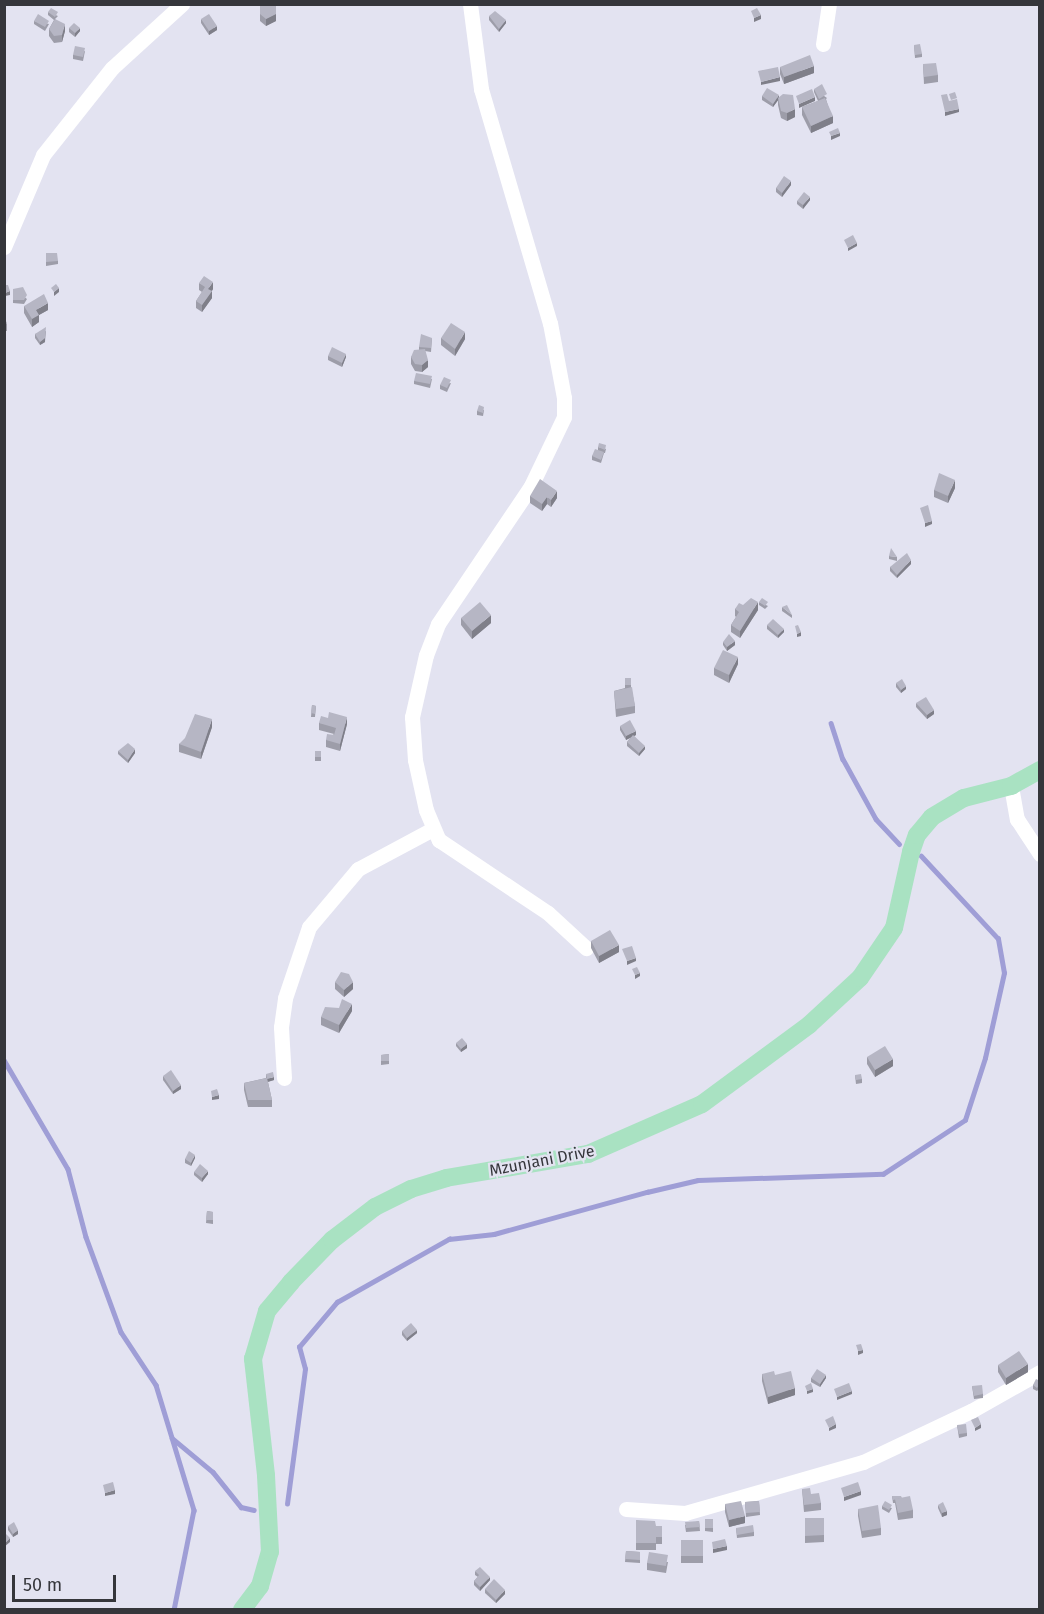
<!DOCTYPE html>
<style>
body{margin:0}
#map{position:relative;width:1044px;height:1614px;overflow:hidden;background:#e3e3f1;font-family:"Fira Sans",sans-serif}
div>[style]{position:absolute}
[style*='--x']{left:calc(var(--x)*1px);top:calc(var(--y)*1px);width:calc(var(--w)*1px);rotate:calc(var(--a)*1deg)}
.stream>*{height:4.5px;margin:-2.25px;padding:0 2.25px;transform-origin:2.25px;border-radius:2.25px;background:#9f9ed6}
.minor>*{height:15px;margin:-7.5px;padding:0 7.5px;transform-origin:7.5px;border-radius:7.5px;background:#fff}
.major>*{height:18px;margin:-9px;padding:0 9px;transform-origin:9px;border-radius:9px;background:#a9e2c2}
.wall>*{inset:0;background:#9d9da9}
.shaded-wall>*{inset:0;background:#7f7f89}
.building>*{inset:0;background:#b6b6c4}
span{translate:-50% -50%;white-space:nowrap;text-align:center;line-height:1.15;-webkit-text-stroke:4.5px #e3e3f1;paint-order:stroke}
.street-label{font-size:16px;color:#35363b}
.frame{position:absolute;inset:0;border:6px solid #35363b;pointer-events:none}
.scale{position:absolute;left:12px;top:1575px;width:104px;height:27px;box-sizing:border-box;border:3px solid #35363b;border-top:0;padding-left:8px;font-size:18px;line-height:21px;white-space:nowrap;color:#35363b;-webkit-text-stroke:4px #e3e3f1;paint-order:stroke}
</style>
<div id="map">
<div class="stream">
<i style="--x:831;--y:723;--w:38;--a:72"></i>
<i style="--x:843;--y:759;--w:68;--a:61.2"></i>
<i style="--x:876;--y:819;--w:34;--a:47"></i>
<i style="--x:4;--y:1060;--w:126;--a:59.6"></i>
<i style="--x:68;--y:1169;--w:70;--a:75.2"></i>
<i style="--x:86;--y:1237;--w:101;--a:69.8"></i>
<i style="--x:121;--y:1332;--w:64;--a:56.6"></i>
<i style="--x:156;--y:1385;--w:131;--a:73.1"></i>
<i style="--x:194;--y:1510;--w:102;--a:101.3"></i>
<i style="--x:172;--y:1438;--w:53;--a:39.7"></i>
<i style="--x:213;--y:1472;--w:45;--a:51.3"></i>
<i style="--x:241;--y:1507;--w:13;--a:13"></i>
<i style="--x:287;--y:1504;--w:136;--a:-82.4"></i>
<i style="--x:305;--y:1369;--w:23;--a:-105"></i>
<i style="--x:299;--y:1347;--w:59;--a:-49.8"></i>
<i style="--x:337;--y:1302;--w:129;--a:-29.4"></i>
<i style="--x:449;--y:1239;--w:45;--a:-6.3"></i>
<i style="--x:494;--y:1234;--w:159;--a:-15.4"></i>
<i style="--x:647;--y:1192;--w:52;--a:-13.2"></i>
<i style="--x:698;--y:1180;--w:185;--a:-1.9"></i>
<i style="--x:883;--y:1174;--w:98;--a:-33.4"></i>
<i style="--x:965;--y:1120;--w:65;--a:-72.1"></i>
<i style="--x:985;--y:1058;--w:87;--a:-77.4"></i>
<i style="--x:1004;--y:973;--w:35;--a:-100"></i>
<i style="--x:998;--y:939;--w:113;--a:-132.9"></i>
</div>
<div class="minor">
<i style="--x:470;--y:4;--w:86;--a:82.6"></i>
<i style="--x:481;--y:89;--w:244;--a:73.6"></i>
<i style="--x:550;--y:323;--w:76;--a:79.4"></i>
<i style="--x:564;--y:398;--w:19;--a:90"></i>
<i style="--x:564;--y:417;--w:76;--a:115.6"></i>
<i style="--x:531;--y:486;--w:166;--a:124"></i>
<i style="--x:438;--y:624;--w:33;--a:111"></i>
<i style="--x:426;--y:655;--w:64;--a:102.7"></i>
<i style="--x:412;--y:717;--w:43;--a:86"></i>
<i style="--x:415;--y:760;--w:51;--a:77.6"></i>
<i style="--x:426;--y:810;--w:33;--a:67"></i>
<i style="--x:439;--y:840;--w:131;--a:33.8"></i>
<i style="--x:548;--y:913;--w:52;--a:42.6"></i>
<i style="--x:823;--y:44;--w:40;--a:-81.5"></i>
<i style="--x:4;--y:247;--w:100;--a:-67"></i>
<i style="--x:43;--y:155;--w:111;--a:-51.6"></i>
<i style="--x:112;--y:68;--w:95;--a:-42.4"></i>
<i style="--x:1011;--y:786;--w:34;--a:80"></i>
<i style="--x:1017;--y:819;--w:42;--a:56.7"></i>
<i style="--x:284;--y:1078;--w:51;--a:-93.4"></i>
<i style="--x:281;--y:1027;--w:29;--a:-82"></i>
<i style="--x:285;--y:998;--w:75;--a:-71.3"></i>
<i style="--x:309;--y:927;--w:76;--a:-49.8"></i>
<i style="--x:358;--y:869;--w:85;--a:-28.1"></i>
<i style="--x:626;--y:1509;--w:59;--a:3.9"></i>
<i style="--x:685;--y:1513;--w:185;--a:-16"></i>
<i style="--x:863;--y:1462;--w:119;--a:-25.3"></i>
<i style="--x:971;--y:1411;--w:79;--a:-29.5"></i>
</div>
<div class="major">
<i style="--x:242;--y:1610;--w:30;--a:-53"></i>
<i style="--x:260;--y:1586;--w:35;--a:-74"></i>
<i style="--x:270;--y:1552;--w:77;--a:-93"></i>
<i style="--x:266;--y:1475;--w:117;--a:-96.4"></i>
<i style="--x:253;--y:1359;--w:50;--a:-73.7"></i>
<i style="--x:267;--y:1311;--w:38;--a:-50"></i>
<i style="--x:291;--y:1282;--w:59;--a:-45.7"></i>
<i style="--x:332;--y:1240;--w:54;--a:-37.5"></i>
<i style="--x:375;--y:1207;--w:40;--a:-26.6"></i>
<i style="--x:411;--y:1189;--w:37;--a:-17"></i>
<i style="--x:446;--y:1178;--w:144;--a:-9.6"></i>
<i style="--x:588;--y:1154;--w:124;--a:-23.7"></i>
<i style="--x:702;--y:1104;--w:133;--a:-36.4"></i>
<i style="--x:809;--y:1025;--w:69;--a:-42.7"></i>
<i style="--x:860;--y:978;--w:60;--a:-55.8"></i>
<i style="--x:894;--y:928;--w:78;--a:-77.4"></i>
<i style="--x:911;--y:852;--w:18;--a:-71"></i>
<i style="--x:917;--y:835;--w:23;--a:-50"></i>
<i style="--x:932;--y:817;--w:37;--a:-31"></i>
<i style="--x:964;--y:798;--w:49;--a:-14.3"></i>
<i style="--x:1011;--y:786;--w:33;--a:-29"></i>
</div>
<div class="wall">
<i style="clip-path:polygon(260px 6px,276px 6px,276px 21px,266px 26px,260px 21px)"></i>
<i style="clip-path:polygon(48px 12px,58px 16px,55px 19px,65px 31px,62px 42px,54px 43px,49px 36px,49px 29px,54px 20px,48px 15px)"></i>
<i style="clip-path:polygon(489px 16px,506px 23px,499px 32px,489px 20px)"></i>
<i style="clip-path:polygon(201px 19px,217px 30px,209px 35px,201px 23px)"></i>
<i style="clip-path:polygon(34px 21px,49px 24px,45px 31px,34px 24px)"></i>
<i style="clip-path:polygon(69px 28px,80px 31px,75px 37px,69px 32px)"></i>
<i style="clip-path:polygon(914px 45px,922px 54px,922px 57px,915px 58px)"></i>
<i style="clip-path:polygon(85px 51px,83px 61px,73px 59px,73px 55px)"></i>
<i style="clip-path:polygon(923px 64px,938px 75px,938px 82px,924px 84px)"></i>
<i style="clip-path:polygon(780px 67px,814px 73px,784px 84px,780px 74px)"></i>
<i style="clip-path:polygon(814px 89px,827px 98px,826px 99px,833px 123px,811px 133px,802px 115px,802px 107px,818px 101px,814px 92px)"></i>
<i style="clip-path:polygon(762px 96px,779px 98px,795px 117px,787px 121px,781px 118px,778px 105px,778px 100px,773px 107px,762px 100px)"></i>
<i style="clip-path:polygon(791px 185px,782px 197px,776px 192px,776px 188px)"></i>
<i style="clip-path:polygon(810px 200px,803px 209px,797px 204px,797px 201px)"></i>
<i style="clip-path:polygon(46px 253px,58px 261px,58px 264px,46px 266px)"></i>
<i style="clip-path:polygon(199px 283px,213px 289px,212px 291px,212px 298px,202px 312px,196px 308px,196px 301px,202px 292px,199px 290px)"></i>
<i style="clip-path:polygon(13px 289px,27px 299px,24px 304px,13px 303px)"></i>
<i style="clip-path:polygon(24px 306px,48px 310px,39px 315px,39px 322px,32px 327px,24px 313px)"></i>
<i style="clip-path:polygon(4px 316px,7px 324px,7px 331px,4px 331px)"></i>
<i style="clip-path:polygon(46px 331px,45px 342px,40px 345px,35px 338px,35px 334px)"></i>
<i style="clip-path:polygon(432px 338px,431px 352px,425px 351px,428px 367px,422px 372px,415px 371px,411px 364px,411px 357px,419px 350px,419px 347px)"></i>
<i style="clip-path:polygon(441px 338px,465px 339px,455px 356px,441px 345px)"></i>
<i style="clip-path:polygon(328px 356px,346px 357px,342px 367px,328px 360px)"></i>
<i style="clip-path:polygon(432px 379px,430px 388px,414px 384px,414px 381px)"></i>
<i style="clip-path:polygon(451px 383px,447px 392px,440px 389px,440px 385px)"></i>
<i style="clip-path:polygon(484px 410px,483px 416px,477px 415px,477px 411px)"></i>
<i style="clip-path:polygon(598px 447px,606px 449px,605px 453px,604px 453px,601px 463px,592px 460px,592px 456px,598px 450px)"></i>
<i style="clip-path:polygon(955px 488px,948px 503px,934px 497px,934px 490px)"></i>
<i style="clip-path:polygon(530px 496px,557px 498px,551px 507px,547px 504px,542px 511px,530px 503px)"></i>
<i style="clip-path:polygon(889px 556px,897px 557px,897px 561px,889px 559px)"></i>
<i style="clip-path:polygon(911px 564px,897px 578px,890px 571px,890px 567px)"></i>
<i style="clip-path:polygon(759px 602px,768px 606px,765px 609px,759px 605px)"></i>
<i style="clip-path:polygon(743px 605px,758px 610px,740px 638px,731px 632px,731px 625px,736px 617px,735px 616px,735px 609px)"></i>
<i style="clip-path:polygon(782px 607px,792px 615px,792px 618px,782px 611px)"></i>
<i style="clip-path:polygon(461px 618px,491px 623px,472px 639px,461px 625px)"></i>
<i style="clip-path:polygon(767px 625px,784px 632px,778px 638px,767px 629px)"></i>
<i style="clip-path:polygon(723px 642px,735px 645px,727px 651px,723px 645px)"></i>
<i style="clip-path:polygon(738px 664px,729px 683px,714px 675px,714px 668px)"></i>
<i style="clip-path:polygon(631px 678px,631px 687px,635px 706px,635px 713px,616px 717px,614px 691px,625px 688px,625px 685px)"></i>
<i style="clip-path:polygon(896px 683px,906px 689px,901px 693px,896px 687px)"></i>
<i style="clip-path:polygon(916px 703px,934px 714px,927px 719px,916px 707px)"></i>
<i style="clip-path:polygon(312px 705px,316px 706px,315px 717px,311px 717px)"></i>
<i style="clip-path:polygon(319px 723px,347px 724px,340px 751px,326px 747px,326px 740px,334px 734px,319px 730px)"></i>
<i style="clip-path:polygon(620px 726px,636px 735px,634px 736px,645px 749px,639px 756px,627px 746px,627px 742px,631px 737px,626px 740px,620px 730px)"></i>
<i style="clip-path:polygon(212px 727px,201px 759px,179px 752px,179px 744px)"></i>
<i style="clip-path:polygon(118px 751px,135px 753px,128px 763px,118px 754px)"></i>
<i style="clip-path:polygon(315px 751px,321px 751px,321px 761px,315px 761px)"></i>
<i style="clip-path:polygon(591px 941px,619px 952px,599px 963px,591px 948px)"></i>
<i style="clip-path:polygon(335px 982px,353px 989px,344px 997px,335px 989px)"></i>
<i style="clip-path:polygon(352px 1011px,339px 1033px,321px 1025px,321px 1017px)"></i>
<i style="clip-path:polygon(456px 1043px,467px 1048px,461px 1052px,456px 1046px)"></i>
<i style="clip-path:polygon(389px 1054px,389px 1064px,381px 1065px,381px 1055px)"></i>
<i style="clip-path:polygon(867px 1057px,893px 1066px,875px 1077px,867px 1064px)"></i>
<i style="clip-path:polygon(266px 1074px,274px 1080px,268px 1082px,272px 1100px,272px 1107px,248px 1107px,244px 1090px,244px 1083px,266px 1078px)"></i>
<i style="clip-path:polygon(855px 1075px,862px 1079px,862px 1083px,856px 1084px)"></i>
<i style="clip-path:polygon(163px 1076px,181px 1089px,173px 1094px,163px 1080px)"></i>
<i style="clip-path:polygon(195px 1158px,191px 1166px,185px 1163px,185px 1159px)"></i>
<i style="clip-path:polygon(194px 1172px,208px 1174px,202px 1182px,194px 1175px)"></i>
<i style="clip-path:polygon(207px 1211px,213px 1212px,213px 1224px,206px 1223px)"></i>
<i style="clip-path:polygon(402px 1331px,417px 1333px,407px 1341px,402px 1335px)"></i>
<i style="clip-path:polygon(998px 1365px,1028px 1372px,1006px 1385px,998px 1372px)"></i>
<i style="clip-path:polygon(762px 1374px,775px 1375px,795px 1395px,768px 1404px,762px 1381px)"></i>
<i style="clip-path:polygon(811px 1378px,826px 1378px,820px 1387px,811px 1382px)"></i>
<i style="clip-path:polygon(1040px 1381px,1040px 1388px,1037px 1391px,1033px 1389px,1033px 1385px)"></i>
<i style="clip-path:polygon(972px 1386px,983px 1394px,983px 1398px,974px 1399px)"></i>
<i style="clip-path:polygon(957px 1425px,967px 1433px,967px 1436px,959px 1438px)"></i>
<i style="clip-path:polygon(802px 1489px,821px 1503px,821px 1510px,804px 1512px)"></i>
<i style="clip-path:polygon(892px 1496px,902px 1498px,913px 1510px,913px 1518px,898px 1520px,895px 1503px,893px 1503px)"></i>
<i style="clip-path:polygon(759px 1501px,760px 1515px,746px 1517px,745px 1502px)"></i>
<i style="clip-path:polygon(725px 1504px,745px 1523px,729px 1527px,725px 1512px)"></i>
<i style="clip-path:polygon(938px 1505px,947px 1515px,942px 1517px,938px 1508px)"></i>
<i style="clip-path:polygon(882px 1506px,892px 1508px,889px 1513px,882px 1509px)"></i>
<i style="clip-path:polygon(858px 1509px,881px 1528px,881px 1535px,862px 1538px,858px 1516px)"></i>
<i style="clip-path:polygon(805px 1518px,824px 1518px,824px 1542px,805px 1543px)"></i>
<i style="clip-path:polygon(705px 1519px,713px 1519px,713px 1532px,705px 1531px)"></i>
<i style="clip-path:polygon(636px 1520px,656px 1526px,662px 1537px,662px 1544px,656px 1544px,656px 1550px,636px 1550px)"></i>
<i style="clip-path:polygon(699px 1521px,700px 1531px,686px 1532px,685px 1525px)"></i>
<i style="clip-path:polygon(8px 1526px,18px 1534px,13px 1537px,8px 1530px)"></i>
<i style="clip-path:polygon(736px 1528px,754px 1532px,754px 1536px,737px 1538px)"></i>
<i style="clip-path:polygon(681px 1540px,703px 1540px,703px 1563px,681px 1563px)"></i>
<i style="clip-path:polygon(626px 1551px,640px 1552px,640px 1563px,625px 1562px)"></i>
<i style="clip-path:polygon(668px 1562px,666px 1573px,647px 1570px,647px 1563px)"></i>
<i style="clip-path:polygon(475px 1571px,490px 1580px,480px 1591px,474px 1585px,474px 1581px,478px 1577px,475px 1575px)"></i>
<i style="clip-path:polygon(485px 1589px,505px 1594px,496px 1603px,485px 1593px)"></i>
</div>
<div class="shaded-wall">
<i style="clip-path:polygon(276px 14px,276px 21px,266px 26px,266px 19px)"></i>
<i style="clip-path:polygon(761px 15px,761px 19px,754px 22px,754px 18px)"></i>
<i style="clip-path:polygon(506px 20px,506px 23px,499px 32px,499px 29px)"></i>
<i style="clip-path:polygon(65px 24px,65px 31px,62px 42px,62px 35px)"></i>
<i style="clip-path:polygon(217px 26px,217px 30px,209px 35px,209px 31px)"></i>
<i style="clip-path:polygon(80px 28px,80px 31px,75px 37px,75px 33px)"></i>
<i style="clip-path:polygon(814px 66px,814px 73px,784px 84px,784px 77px)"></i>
<i style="clip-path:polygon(780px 77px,780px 81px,761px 85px,761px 82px)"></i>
<i style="clip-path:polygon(779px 95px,779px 99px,773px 107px,773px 104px)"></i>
<i style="clip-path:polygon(815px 97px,815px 101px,799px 108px,799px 104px)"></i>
<i style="clip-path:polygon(795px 109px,795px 117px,787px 121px,787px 113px)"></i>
<i style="clip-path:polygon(959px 109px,959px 112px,945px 116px,945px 112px)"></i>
<i style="clip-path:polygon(833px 116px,833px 123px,811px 133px,811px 126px)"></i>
<i style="clip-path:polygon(840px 133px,840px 136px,831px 140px,831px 136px)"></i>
<i style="clip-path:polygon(791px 181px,791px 185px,782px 197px,782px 193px)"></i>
<i style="clip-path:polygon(810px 197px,810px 200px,803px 209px,803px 205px)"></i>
<i style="clip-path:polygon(857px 243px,857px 246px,848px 251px,848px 248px)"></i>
<i style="clip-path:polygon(213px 282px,213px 289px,208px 296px,208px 289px)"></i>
<i style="clip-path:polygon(59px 288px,59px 292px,54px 296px,54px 292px)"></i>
<i style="clip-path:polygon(10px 291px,10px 295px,5px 296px,5px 293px)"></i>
<i style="clip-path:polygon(212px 291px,212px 298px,202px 312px,202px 305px)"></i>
<i style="clip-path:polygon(48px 303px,48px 310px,39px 315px,39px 322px,32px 327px,32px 319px,36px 310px)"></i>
<i style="clip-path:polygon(465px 332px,465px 339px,455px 356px,455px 349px)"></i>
<i style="clip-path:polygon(45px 338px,45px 342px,40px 345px,40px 342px)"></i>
<i style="clip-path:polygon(346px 354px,346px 357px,342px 367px,342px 363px)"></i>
<i style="clip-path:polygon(428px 360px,428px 367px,422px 372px,422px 365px)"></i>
<i style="clip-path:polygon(955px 480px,955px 488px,948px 503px,948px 496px)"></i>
<i style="clip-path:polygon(557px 491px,557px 498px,551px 507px,551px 500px)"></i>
<i style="clip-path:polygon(547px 497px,547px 504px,542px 511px,542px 504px)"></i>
<i style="clip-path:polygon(932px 521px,932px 524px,925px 527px,925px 523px)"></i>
<i style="clip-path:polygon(911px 560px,911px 564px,897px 578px,897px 575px)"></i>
<i style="clip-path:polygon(758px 602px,758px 610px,740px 638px,740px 631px)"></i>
<i style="clip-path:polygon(491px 615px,491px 623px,472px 639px,472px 631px)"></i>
<i style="clip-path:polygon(784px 629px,784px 632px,778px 638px,778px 635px)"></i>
<i style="clip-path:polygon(801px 632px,801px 636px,797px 637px,797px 634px)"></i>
<i style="clip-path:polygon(735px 641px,735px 645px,727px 651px,727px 647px)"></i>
<i style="clip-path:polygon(738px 657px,738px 664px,729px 683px,729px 675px)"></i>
<i style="clip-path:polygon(906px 686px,906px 689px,901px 693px,901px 690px)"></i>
<i style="clip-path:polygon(934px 710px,934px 714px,927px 719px,927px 715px)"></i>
<i style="clip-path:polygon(347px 717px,347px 724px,340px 751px,340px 744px)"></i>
<i style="clip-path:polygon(212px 719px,212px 727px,201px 759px,201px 752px)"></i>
<i style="clip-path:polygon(636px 731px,636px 735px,626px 740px,626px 736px)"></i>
<i style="clip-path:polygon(645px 746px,645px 749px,639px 756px,639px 753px)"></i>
<i style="clip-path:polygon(135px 749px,135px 753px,128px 763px,128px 760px)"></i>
<i style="clip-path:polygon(619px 945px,619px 952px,599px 963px,599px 956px)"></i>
<i style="clip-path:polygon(636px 958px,636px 961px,627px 965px,627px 961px)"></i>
<i style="clip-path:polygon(640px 973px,640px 976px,635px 979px,635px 975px)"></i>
<i style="clip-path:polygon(353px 982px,353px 989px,344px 997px,344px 990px)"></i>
<i style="clip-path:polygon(352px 1004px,352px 1011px,339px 1033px,339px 1025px)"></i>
<i style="clip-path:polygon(467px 1044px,467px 1048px,461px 1052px,461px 1049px)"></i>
<i style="clip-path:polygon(893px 1059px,893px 1066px,875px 1077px,875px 1070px)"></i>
<i style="clip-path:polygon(274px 1077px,274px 1080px,267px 1082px,267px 1079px)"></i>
<i style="clip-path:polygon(181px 1085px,181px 1089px,173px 1094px,173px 1091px)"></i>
<i style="clip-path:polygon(219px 1095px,219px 1099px,212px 1100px,212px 1097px)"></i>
<i style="clip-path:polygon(195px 1155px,195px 1158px,191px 1166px,191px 1163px)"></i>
<i style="clip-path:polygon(208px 1171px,208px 1174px,202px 1182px,202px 1178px)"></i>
<i style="clip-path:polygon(417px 1330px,417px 1333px,407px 1341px,407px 1338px)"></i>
<i style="clip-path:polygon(863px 1350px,863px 1353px,858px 1355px,858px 1351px)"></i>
<i style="clip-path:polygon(1028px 1364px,1028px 1372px,1006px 1385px,1006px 1378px)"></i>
<i style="clip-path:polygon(826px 1375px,826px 1378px,820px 1387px,820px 1384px)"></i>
<i style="clip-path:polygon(795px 1388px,795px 1395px,768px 1404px,768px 1397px)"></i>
<i style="clip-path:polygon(813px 1389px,813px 1392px,807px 1394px,807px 1391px)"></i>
<i style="clip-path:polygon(852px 1391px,852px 1394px,837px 1400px,837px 1397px)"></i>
<i style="clip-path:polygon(836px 1424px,836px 1428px,829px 1431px,829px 1428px)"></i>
<i style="clip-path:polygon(981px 1424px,981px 1428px,975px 1431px,975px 1428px)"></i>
<i style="clip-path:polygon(115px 1490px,115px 1494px,105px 1496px,105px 1493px)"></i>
<i style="clip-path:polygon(861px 1491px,861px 1495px,844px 1501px,844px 1497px)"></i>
<i style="clip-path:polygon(947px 1511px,947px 1515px,942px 1517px,942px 1513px)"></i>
<i style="clip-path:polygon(745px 1516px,745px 1523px,729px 1527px,729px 1520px)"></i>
<i style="clip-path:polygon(18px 1530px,18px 1534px,13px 1537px,13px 1534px)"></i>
<i style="clip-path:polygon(10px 1538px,10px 1542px,4px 1547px,4px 1544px)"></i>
<i style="clip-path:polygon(727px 1546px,727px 1550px,713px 1553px,713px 1549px)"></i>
<i style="clip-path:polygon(490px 1577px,490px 1580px,480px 1591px,480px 1587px)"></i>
<i style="clip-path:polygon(505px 1590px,505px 1594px,496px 1603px,496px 1600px)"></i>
</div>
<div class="building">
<i style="clip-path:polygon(264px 4px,274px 4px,276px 6px,276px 14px,266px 19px,260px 14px,260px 6px)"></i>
<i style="clip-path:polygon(51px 8px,58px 12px,55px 17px,48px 12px)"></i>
<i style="clip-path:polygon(757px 8px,761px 15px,754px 18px,751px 11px)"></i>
<i style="clip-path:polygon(495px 11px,506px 20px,499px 29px,489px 16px)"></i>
<i style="clip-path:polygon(38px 14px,49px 21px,45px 27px,34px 21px)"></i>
<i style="clip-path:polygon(209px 14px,217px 26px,209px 31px,201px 19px)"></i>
<i style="clip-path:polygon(55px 19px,65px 24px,62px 35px,54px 36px,49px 29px)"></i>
<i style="clip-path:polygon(74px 23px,80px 28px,75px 33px,69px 28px)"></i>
<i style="clip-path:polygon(920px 44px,922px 54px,915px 55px,914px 45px)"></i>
<i style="clip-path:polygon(75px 46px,85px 48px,83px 57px,73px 55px)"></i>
<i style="clip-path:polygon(810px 55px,814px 66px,784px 77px,780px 67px)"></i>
<i style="clip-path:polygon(936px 63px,938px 75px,924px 77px,923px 64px)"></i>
<i style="clip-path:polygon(778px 67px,780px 77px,761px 82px,758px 71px)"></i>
<i style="clip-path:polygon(822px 84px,827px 94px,819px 99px,814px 89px)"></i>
<i style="clip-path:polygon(767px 88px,779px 95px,773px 104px,762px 96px)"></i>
<i style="clip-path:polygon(812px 89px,815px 97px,799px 104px,796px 96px)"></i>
<i style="clip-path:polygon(955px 92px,957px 98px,951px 100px,949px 94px)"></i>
<i style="clip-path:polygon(783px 94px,793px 95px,795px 109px,787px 113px,781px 111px,778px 98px)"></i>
<i style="clip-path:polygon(947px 94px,949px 101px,957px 99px,959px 109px,945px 112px,941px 95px)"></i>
<i style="clip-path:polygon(825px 98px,833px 116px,811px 126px,802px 107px)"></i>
<i style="clip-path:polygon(838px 128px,840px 133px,831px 136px,829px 132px)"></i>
<i style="clip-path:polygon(784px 176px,791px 181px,782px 193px,776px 188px)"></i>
<i style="clip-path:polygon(804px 192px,810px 197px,803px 205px,797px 201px)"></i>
<i style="clip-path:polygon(853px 235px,857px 243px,848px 248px,844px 240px)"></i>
<i style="clip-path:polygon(46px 253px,57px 253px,58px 261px,46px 262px)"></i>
<i style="clip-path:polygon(204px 276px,213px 282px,208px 289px,212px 291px,202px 305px,196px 301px,205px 287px,199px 283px)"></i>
<i style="clip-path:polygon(56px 284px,59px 288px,54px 292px,51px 288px)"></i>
<i style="clip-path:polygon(4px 285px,8px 285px,10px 291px,5px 293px)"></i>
<i style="clip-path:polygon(23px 287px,27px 295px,24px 300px,13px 300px,13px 289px)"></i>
<i style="clip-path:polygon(44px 294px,48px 303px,36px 310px,39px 315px,32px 319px,24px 306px)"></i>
<i style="clip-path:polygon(4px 316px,7px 324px,4px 324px)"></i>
<i style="clip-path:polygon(451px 323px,465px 332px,455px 349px,441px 338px)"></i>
<i style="clip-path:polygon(46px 327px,45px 338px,40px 342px,35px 334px)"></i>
<i style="clip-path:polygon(421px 334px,432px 338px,431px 348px,419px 347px)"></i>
<i style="clip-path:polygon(332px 347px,346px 354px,342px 363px,328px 356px)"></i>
<i style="clip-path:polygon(425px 349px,428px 360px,422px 365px,415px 364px,411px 357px,414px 350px)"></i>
<i style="clip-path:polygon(416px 373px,432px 376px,430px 384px,414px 381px)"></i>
<i style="clip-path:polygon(444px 377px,451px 380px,447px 388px,440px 385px)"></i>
<i style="clip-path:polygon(479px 405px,484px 407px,483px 413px,477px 411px)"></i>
<i style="clip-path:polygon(599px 443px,606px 445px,605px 450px,598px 447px)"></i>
<i style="clip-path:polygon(595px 449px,604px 452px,601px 460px,592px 456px)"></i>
<i style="clip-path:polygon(939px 473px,955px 480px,948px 496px,934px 490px)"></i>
<i style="clip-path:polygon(540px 479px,557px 491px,551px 500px,547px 497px,542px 504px,530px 496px)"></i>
<i style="clip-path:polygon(928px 505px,932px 521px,925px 523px,920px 508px)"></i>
<i style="clip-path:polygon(891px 548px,897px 557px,889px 556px)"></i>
<i style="clip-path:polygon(907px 553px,911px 560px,897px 575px,890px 567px)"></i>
<i style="clip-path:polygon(751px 598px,758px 602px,740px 631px,731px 625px,739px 612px,735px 609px,739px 603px,743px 605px)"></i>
<i style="clip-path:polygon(762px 598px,768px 602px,765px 606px,759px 602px)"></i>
<i style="clip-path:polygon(480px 602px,491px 615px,472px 631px,461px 618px)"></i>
<i style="clip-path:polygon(787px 605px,792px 615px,782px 607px)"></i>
<i style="clip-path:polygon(773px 619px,784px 629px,778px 635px,767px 625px)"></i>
<i style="clip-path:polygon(798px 625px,801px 632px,797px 634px,795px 626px)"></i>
<i style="clip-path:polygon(729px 634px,735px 641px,727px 647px,723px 642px)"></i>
<i style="clip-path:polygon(723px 650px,738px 657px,729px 675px,714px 668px)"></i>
<i style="clip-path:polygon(625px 678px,631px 678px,631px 685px,625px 685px)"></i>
<i style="clip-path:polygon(902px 679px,906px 686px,901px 690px,896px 683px)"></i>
<i style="clip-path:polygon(632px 687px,635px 706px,616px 709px,614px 691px)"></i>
<i style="clip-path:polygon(926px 697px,934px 710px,927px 715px,916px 703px)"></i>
<i style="clip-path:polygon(312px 705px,316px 706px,315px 714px,311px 713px)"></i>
<i style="clip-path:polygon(329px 712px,347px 717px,340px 744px,326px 740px,327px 734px,334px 735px,336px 728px,319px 723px,321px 716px,328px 718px)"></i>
<i style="clip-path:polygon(195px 714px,212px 719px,201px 752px,179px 744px,185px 738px)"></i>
<i style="clip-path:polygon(630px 720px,636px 731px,626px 736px,620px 726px)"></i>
<i style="clip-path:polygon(633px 735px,645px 746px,639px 753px,627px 742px)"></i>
<i style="clip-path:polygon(128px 743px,135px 749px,128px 760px,118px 751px)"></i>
<i style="clip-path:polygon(315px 751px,321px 751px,321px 757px,315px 757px)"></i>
<i style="clip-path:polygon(610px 930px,619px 945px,599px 956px,591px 941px)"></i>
<i style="clip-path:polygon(632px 946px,636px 958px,627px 961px,622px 949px)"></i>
<i style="clip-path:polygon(637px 967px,640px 973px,635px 975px,632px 969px)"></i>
<i style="clip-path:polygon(341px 972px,349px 974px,353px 982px,344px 990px,335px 982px)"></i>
<i style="clip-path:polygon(342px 999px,352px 1004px,339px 1025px,321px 1017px,325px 1007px,339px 1008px)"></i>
<i style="clip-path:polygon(462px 1038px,467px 1044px,461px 1049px,456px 1043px)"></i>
<i style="clip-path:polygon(885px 1046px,893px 1059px,875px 1070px,867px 1057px)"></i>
<i style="clip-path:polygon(389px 1054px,389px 1061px,381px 1061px,381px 1055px)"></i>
<i style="clip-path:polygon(171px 1070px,181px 1085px,173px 1091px,163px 1076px)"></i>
<i style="clip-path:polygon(273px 1072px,274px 1077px,267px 1079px,266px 1074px)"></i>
<i style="clip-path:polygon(861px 1074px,862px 1079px,856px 1080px,855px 1075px)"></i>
<i style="clip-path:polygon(267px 1078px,272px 1100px,248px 1100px,244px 1083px)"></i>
<i style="clip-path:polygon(217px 1089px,219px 1095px,212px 1097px,211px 1091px)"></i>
<i style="clip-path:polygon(189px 1151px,195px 1155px,191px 1163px,185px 1159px)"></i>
<i style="clip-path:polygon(200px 1164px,208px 1171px,202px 1178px,194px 1172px)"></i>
<i style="clip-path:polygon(207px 1211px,213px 1212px,213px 1220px,206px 1220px)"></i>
<i style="clip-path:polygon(411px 1323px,417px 1330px,407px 1338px,402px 1331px)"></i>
<i style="clip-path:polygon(861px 1344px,863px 1350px,858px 1351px,856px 1345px)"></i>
<i style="clip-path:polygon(1019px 1351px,1028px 1364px,1006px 1378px,998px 1365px)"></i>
<i style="clip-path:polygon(817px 1369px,826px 1375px,820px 1384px,811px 1378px)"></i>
<i style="clip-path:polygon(774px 1371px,775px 1375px,791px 1371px,795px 1388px,768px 1397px,762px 1374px)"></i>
<i style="clip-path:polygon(1036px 1379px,1040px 1381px,1040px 1384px,1037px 1388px,1033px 1385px)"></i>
<i style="clip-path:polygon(811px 1383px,813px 1389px,807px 1391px,805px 1386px)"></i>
<i style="clip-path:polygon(849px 1383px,852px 1391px,837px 1397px,834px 1389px)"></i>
<i style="clip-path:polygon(982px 1385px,983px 1394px,974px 1396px,972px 1386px)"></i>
<i style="clip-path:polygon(833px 1416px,836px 1424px,829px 1428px,825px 1420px)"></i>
<i style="clip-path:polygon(978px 1417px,981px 1424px,975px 1428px,971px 1420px)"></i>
<i style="clip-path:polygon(966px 1424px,967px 1433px,959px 1434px,957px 1425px)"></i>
<i style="clip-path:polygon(113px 1482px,115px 1490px,105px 1493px,103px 1485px)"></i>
<i style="clip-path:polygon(858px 1482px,861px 1491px,844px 1497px,841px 1488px)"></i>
<i style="clip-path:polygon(810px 1488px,811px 1494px,819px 1493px,821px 1503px,804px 1505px,802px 1489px)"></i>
<i style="clip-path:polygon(892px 1496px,901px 1496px,902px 1498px,893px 1500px)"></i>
<i style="clip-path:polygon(910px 1496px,913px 1510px,898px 1513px,895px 1499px)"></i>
<i style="clip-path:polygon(741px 1501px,745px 1516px,729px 1520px,725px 1504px)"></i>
<i style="clip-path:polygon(759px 1501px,760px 1512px,746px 1513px,745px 1502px)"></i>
<i style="clip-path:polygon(885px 1501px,892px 1505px,889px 1510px,882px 1506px)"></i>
<i style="clip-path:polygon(943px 1502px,947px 1511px,942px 1513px,938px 1505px)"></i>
<i style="clip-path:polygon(878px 1505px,881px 1528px,862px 1531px,858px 1509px)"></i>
<i style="clip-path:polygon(805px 1518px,824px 1518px,824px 1535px,805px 1536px)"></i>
<i style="clip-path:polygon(705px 1519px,713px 1519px,713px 1528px,705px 1528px)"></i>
<i style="clip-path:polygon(636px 1520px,655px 1521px,656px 1526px,662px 1526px,662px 1537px,656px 1537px,656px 1543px,636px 1543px)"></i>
<i style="clip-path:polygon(699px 1521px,700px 1527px,686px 1528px,685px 1522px)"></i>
<i style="clip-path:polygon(14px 1522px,18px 1530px,13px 1534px,8px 1526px)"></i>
<i style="clip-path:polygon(753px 1525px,754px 1532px,737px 1535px,736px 1528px)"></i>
<i style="clip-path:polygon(4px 1532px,10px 1538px,4px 1544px)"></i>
<i style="clip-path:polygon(725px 1539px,727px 1546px,713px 1549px,712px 1542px)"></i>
<i style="clip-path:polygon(681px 1540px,703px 1540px,703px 1556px,681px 1556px)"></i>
<i style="clip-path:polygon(626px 1551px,640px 1552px,640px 1560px,625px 1559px)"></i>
<i style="clip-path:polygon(649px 1552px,668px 1555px,666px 1566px,647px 1563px)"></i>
<i style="clip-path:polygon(480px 1567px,490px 1577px,480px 1587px,474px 1581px,479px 1575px,475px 1571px)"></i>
<i style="clip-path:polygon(494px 1579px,505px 1590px,496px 1600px,485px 1589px)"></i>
</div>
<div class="street-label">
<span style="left:542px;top:1161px;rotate:-11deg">Mzunjani Drive</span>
</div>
<div class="frame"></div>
<div class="scale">50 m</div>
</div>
